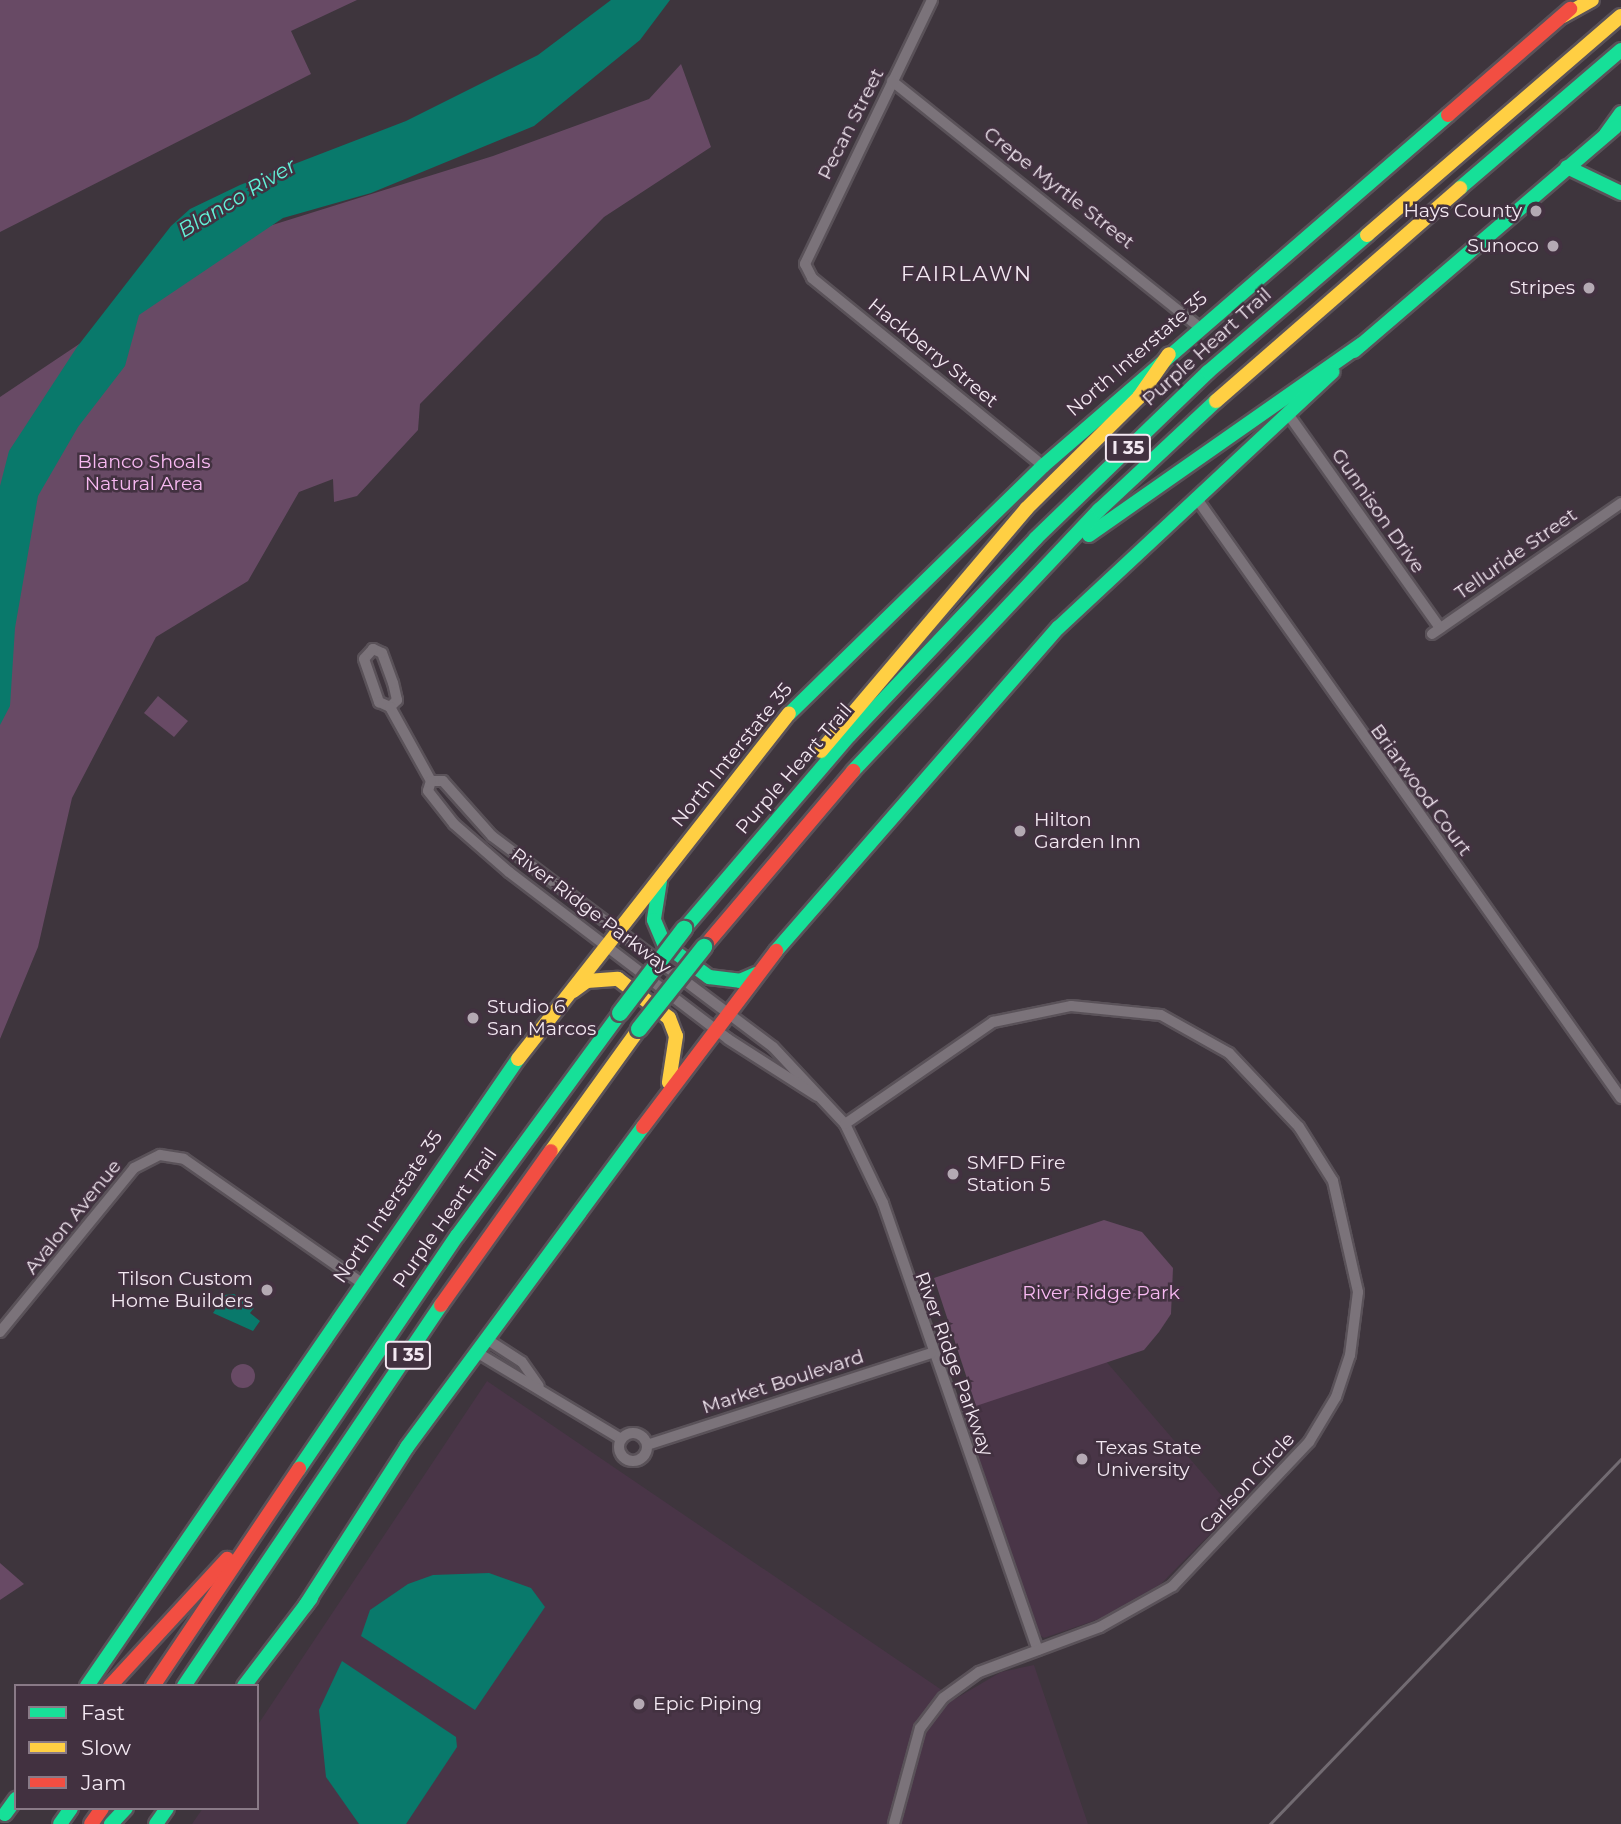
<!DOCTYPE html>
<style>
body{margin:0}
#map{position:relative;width:1621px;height:1824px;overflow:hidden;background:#3e353d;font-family:Montserrat,sans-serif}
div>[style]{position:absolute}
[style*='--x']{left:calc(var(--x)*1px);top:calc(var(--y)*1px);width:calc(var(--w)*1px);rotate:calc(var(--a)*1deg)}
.built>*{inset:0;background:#493547}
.green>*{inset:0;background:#684a65}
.round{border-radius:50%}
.water>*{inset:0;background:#09796b}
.roads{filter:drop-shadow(2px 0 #5a5259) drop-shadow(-2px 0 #5a5259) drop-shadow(0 2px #5a5259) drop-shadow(0 -2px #5a5259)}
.street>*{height:10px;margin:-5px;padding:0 5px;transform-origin:5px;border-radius:5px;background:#7b737a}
.street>.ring{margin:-5px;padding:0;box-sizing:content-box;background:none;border:10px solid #7b737a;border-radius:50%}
.fast>*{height:14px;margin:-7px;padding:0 7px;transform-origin:7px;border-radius:7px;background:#16e098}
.slow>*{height:14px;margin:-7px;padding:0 7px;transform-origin:7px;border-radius:7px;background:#ffcf43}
.jam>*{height:14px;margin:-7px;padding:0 7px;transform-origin:7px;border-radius:7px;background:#f24e42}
.rail>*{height:2.5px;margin:-1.25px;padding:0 1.25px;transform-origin:1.25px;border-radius:1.25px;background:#726b72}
.bridges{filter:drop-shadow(2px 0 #5a5259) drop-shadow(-2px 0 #5a5259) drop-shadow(0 2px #5a5259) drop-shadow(0 -2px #5a5259)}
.fast-bridge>*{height:16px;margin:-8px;padding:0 8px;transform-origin:8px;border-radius:8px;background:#16e098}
.dots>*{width:19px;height:19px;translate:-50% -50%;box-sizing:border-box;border:4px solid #423140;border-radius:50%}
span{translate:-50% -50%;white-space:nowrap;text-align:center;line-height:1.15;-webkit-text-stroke:5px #423140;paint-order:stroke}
.shield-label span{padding:2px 5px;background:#423140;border:2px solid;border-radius:5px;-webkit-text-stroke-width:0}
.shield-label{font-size:18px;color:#f3e8f2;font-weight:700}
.street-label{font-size:19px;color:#f3e8f2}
.poi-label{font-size:19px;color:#f3e8f2}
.right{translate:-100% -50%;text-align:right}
.left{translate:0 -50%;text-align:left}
.park-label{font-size:19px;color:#f8b9f2}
.water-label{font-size:21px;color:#63f0d7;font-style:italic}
.neighbourhood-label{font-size:21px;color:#f3e8f2;letter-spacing:2px}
.legend{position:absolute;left:14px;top:1684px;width:245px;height:126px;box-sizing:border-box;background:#423140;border:2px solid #897a87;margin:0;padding:9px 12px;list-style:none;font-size:21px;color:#f3e8f2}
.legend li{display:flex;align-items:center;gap:14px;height:35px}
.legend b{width:35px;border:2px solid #897a87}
</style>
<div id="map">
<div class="built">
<i style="clip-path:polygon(1104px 1359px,1234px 1510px,1161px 1584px,1099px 1619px,1044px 1638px,1034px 1631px,955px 1407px)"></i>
<i style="clip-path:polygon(487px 1381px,955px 1699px,1001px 1672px,1034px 1665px,1088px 1824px,192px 1824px,203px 1808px,257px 1808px,257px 1726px)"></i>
</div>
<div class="green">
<i style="clip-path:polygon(0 0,357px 0,291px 31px,311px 74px,0 232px)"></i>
<i style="clip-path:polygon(681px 64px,711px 147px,604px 217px,420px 404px,418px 430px,357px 496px,334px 502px,333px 479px,299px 492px,248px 581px,156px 637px,72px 798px,38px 947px,0 1039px,0 397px,142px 302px,157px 261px,493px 156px,649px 99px)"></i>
<i style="clip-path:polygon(158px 696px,188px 721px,174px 737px,144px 713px)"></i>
<i style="clip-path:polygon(1104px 1220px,1142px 1232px,1173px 1268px,1171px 1314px,1159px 1332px,1144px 1350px,976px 1406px,934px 1278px)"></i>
<i class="round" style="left:231px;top:1364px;width:24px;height:24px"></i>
<i style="clip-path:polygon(0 1563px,24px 1584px,0 1600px)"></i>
</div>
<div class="water">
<i style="clip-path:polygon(611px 0,670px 0,640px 40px,534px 126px,371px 193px,283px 218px,139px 315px,125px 366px,78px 427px,38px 496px,15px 628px,10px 706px,0 725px,0 486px,9px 451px,77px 347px,171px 226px,190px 209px,240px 185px,406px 121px,538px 55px)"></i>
<i style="clip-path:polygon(234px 1294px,254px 1308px,250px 1313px,260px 1321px,253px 1331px,213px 1313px,225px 1295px)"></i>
<i style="clip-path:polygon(489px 1573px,531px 1588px,545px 1607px,475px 1710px,361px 1636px,370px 1610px,408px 1584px,433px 1575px)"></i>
<i style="clip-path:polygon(342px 1661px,456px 1737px,457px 1747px,406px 1824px,359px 1824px,326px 1777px,319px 1710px)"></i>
</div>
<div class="roads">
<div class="street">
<i style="--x:932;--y:0;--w:293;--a:115.7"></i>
<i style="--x:805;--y:264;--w:16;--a:63"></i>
<i style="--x:812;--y:278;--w:298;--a:39.1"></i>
<i style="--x:892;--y:81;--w:393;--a:38.7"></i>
<i style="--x:1288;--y:414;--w:262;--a:54.6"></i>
<i style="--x:1197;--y:499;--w:734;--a:54.71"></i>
<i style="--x:1432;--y:634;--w:230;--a:-34.7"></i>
<i style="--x:390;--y:707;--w:10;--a:-45"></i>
<i style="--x:397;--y:700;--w:17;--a:-103"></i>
<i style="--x:393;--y:683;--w:32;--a:-110"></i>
<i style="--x:382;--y:653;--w:10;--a:-156"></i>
<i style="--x:373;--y:649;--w:13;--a:132"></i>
<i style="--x:364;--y:659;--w:46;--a:70.8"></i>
<i style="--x:379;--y:702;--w:12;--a:24"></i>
<i style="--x:390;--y:707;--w:85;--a:61"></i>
<i style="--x:431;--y:781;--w:12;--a:0"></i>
<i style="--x:443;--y:781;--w:74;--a:48.3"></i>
<i style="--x:492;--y:836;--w:351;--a:36.9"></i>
<i style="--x:773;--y:1047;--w:105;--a:46.9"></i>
<i style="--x:845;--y:1124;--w:88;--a:64.3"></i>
<i style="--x:883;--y:1203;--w:473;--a:70.9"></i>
<i style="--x:431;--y:781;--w:10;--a:107"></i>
<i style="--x:428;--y:791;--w:42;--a:51.8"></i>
<i style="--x:454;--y:824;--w:73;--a:41.1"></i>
<i style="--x:509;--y:872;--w:275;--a:37.3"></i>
<i style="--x:728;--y:1039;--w:106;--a:32.6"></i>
<i style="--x:845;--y:1124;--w:180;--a:-34.6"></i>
<i style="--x:993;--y:1022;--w:80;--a:-11.6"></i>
<i style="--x:1071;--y:1006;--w:90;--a:5.7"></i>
<i style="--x:1161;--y:1015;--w:78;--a:29.2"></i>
<i style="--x:1229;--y:1053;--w:102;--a:46.6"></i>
<i style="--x:1299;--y:1127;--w:64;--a:57.8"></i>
<i style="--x:1333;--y:1181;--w:114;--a:77.3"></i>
<i style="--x:1358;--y:1292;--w:64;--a:97.2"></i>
<i style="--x:1350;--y:1355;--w:44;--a:108.4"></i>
<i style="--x:1336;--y:1397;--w:52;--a:121"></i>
<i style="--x:1309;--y:1442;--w:198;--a:133.4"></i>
<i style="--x:1173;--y:1586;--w:84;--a:150.7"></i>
<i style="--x:1100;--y:1627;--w:129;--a:159.6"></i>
<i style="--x:979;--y:1672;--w:44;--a:144.2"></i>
<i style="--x:943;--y:1698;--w:38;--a:127"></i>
<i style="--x:920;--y:1728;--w:99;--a:105.2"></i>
<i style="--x:0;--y:1332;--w:212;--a:-50.7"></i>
<i style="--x:134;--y:1168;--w:29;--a:-27"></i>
<i style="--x:160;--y:1155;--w:24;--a:9"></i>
<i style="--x:184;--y:1159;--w:217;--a:34.9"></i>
<i style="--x:488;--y:1340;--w:40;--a:32.9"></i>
<i style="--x:522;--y:1362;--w:29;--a:55"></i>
<i style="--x:478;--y:1353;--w:167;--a:31"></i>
<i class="ring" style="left:619px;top:1433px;width:18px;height:18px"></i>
<i style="--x:647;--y:1445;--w:299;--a:-17.9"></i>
</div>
<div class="fast">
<i style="--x:1606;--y:134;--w:26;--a:-54"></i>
<i style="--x:1567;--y:167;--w:60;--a:25.7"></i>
<i style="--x:1460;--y:188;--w:212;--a:-40.6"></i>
<i style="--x:1354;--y:351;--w:344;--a:-40.6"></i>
<i style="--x:1089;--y:535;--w:333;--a:-35"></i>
<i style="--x:789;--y:714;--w:355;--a:-44.3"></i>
<i style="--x:1043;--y:466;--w:536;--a:-40.91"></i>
<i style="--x:853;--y:771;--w:359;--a:-46.7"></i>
<i style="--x:1099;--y:510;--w:160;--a:-43"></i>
<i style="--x:660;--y:881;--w:39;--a:99"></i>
<i style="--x:654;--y:920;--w:26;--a:67"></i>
<i style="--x:664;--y:944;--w:56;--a:36.3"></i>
<i style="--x:709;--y:977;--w:31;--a:7"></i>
<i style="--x:740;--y:981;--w:17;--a:-24"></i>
<i style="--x:684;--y:929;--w:254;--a:-49.5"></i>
<i style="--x:849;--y:736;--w:272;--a:-46.6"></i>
<i style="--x:1036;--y:538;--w:239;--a:-44"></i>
<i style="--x:1208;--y:372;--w:210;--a:-40.7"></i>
<i style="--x:776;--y:951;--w:430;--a:-48.9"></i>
<i style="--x:1059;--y:627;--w:374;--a:-43"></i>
<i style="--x:299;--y:1469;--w:282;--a:-55.9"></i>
<i style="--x:457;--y:1236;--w:276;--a:-53.8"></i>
<i style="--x:305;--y:1606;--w:189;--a:-57.3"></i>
<i style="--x:407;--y:1447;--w:398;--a:-53.6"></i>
<i style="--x:87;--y:1686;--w:761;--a:-55.5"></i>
<i style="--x:184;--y:1686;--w:460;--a:-56"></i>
<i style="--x:244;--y:1686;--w:111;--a:-52.7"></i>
<i style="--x:5;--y:1814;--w:19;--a:-54"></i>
<i style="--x:60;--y:1824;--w:19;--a:-55"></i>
<i style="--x:111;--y:1824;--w:22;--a:-47"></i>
<i style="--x:156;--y:1824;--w:19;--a:-55"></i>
</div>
<div class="slow">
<i style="--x:1563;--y:16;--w:33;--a:-29"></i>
<i style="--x:1367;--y:235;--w:335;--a:-40.8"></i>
<i style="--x:1216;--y:401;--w:324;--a:-41.1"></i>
<i style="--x:821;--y:751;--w:317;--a:-49.7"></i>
<i style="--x:1026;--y:509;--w:159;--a:-44.7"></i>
<i style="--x:1139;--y:397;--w:52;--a:-55.1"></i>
<i style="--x:573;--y:991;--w:17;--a:-36"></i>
<i style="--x:587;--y:981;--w:31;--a:-4"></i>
<i style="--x:618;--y:979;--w:64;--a:37.4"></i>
<i style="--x:669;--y:1018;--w:19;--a:69"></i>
<i style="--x:676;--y:1036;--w:47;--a:98.7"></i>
<i style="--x:518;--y:1059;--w:439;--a:-51.9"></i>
<i style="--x:551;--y:1151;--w:150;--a:-54.2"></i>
</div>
<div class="jam">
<i style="--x:1448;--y:115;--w:162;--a:-41"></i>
<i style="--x:704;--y:947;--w:231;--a:-49.7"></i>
<i style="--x:643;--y:1127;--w:221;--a:-52.9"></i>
<i style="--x:441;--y:1305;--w:189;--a:-54.5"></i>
<i style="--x:110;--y:1686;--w:173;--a:-47.3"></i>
<i style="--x:153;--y:1686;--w:262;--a:-56.1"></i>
<i style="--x:91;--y:1824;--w:19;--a:-55"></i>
</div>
</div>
<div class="rail">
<i style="--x:1270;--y:1824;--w:506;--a:-46.12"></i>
</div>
<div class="bridges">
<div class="fast-bridge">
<i style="--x:620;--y:1013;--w:106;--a:-52.7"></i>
<i style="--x:639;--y:1029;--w:105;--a:-51.6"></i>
</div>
</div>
<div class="dots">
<i style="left:1536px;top:211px;background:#b4a9b3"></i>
<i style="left:1553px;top:246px;background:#b4a9b3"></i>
<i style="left:1589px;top:288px;background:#b4a9b3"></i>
<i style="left:1020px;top:831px;background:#b4a9b3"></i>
<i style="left:473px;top:1018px;background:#b4a9b3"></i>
<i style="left:953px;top:1174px;background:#b4a9b3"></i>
<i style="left:267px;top:1290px;background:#b4a9b3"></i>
<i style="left:1082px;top:1459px;background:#b4a9b3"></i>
<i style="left:639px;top:1704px;background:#b4a9b3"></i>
</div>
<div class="shield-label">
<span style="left:1128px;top:448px">I 35</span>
<span style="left:408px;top:1355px">I 35</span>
</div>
<div class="street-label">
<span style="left:851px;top:124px;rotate:-63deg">Pecan Street</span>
<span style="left:1059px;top:188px;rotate:38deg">Crepe Myrtle Street</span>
<span style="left:1207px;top:347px;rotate:-42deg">Purple Heart Trail</span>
<span style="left:933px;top:353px;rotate:39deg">Hackberry Street</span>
<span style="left:1137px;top:354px;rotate:-41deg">North Interstate 35</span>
<span style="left:1378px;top:511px;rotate:55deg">Gunnison Drive</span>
<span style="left:1516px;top:554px;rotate:-35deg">Telluride Street</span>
<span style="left:732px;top:755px;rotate:-51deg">North Interstate 35</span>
<span style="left:794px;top:769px;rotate:-49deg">Purple Heart Trail</span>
<span style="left:1421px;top:790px;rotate:54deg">Briarwood Court</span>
<span style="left:591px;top:911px;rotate:37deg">River Ridge Parkway</span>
<span style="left:388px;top:1207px;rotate:-56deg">North Interstate 35</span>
<span style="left:73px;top:1217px;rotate:-51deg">Avalon Avenue</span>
<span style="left:445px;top:1218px;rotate:-55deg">Purple Heart Trail</span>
<span style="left:954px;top:1364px;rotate:70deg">River Ridge Parkway</span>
<span style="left:783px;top:1382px;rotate:-18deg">Market Boulevard</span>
<span style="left:1247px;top:1483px;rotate:-47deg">Carlson Circle</span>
</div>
<div class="poi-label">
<span class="right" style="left:1522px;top:211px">Hays County</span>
<span class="right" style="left:1539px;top:246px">Sunoco</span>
<span class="right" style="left:1575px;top:288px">Stripes</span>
<span class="left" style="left:1034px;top:831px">Hilton<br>Garden Inn</span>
<span class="left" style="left:487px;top:1018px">Studio 6<br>San Marcos</span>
<span class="left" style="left:967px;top:1174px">SMFD Fire<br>Station 5</span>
<span class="right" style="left:253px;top:1290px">Tilson Custom<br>Home Builders</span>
<span class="left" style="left:1096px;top:1459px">Texas State<br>University</span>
<span class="left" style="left:653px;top:1704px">Epic Piping</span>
</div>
<div class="park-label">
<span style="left:144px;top:473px">Blanco Shoals<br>Natural Area</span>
<span style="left:1101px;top:1293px">River Ridge Park</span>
</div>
<div class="water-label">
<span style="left:237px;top:198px;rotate:-31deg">Blanco River</span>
</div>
<div class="neighbourhood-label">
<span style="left:967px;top:274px">FAIRLAWN</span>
</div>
<ul class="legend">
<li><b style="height:9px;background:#16e098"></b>Fast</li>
<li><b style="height:9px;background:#ffcf43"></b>Slow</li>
<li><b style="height:9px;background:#f24e42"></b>Jam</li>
</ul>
</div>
